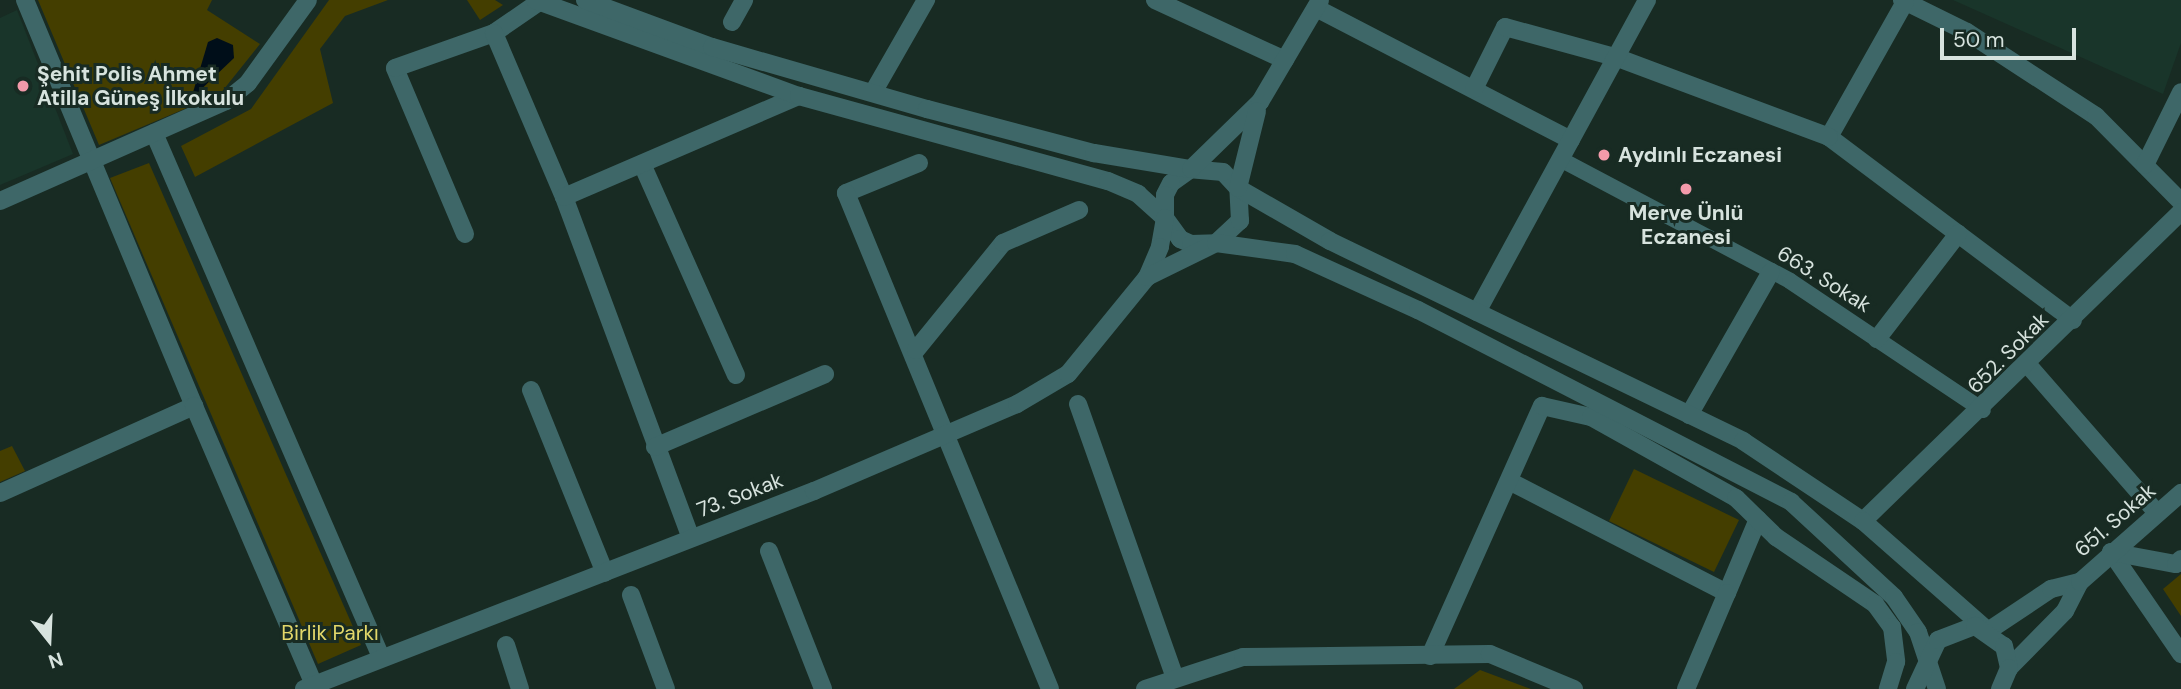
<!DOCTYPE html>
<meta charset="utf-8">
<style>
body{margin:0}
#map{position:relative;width:2181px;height:689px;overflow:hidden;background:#182b23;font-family:"DM Sans",sans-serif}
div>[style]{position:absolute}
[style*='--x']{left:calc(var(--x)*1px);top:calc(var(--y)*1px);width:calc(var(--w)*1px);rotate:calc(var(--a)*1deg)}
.built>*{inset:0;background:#19352a}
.green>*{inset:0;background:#443e00}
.water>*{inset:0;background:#000e19}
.pedestrian>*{height:16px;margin:-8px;padding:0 8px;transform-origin:8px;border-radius:8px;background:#3e6768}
.minor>*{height:18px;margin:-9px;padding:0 9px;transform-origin:9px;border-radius:9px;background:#3e6768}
.tertiary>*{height:18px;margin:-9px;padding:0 9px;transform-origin:9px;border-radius:9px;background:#3e6768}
.dots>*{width:19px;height:19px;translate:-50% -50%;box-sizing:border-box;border:4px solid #182b23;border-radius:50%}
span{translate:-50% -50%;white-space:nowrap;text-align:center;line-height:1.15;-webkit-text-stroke:6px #182b23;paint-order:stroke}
.poi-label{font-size:21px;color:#d7e3de;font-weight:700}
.left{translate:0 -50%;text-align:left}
.street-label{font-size:21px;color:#d7e3de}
.park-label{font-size:21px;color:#e2d76a}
.north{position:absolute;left:14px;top:605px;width:70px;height:70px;-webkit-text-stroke:5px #182b23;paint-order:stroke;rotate:162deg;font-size:19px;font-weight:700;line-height:28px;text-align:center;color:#d7e3de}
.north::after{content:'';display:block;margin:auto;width:24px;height:32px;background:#d7e3de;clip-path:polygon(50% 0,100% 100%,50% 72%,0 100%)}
.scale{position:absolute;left:1940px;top:28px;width:136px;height:32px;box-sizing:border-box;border:4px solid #d7e3de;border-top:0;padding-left:9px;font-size:21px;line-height:24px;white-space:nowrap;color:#d7e3de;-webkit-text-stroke:5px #182b23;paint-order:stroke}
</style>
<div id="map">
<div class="built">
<i style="clip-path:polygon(1953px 0,2181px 0,2181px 43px,2163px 94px)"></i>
<i style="clip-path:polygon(17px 10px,73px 154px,0 185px,0 18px)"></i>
</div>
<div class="green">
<i style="clip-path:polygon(38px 0,212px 0,207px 10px,260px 44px,220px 94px,99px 145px)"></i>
<i style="clip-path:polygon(329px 0,388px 0,345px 16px,320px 49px,333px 103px,195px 177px,181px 146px,251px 109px)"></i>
<i style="clip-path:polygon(467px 0,495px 0,503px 5px,480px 20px)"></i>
<i style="clip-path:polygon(149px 163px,361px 645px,318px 664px,110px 178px)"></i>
<i style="clip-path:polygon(12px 446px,25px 471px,0 482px,0 451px)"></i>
<i style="clip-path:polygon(1634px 469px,1739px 520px,1714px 572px,1609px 521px)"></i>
<i style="clip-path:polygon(2181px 574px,2181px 616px,2163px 589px)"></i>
<i style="clip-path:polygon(1480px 670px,1531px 689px,1454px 689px)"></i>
</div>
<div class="water">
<i style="clip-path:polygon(217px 38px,233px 45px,234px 58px,191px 99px,208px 42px)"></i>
</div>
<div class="pedestrian">
<i style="--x:1560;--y:159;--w:260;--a:27.9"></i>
<i style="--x:1790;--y:281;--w:232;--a:33.8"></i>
</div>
<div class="minor">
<i style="--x:25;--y:0;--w:440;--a:67.4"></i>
<i style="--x:1155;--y:0;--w:143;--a:24.8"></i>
<i style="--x:1902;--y:0;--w:72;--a:26.2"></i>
<i style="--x:1967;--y:32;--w:154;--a:33.1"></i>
<i style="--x:2096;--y:116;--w:121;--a:45.3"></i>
<i style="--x:1905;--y:2;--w:155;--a:119.4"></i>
<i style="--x:1829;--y:137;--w:305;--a:36.9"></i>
<i style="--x:1316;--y:8;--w:287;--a:27.4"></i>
<i style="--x:732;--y:22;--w:25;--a:-61"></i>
<i style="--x:494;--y:33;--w:55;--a:-34.6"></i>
<i style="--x:875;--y:89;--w:103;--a:-60.2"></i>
<i style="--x:1474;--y:89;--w:69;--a:-63.4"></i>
<i style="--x:1505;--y:27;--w:117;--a:15.3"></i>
<i style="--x:1618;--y:58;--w:225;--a:20.5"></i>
<i style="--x:154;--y:133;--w:571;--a:66.58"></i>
<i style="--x:919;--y:163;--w:79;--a:157.7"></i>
<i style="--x:846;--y:193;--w:536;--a:67.64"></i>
<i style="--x:642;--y:164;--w:231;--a:66"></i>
<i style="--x:2145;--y:165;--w:81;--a:-63.7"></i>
<i style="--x:564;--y:197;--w:364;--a:69.6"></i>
<i style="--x:465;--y:234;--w:180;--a:-112.9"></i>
<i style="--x:395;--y:68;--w:105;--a:-19.5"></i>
<i style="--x:494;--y:33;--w:178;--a:66.9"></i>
<i style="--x:564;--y:197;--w:256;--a:-23.3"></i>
<i style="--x:1477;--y:312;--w:355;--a:-61.4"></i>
<i style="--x:1877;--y:339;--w:133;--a:-52.4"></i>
<i style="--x:916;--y:350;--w:138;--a:-50.9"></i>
<i style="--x:1003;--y:243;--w:83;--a:-23.5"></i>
<i style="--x:2028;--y:365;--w:196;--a:48.9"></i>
<i style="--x:531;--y:390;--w:197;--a:68"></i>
<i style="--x:1078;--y:404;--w:288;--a:70.5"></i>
<i style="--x:1689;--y:415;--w:165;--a:-60.2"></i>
<i style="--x:655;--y:447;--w:185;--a:-23.2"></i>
<i style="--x:1509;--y:481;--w:245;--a:27.2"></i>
<i style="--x:1727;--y:593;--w:80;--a:-67.3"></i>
<i style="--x:0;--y:493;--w:213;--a:-24.2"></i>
<i style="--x:194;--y:406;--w:304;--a:66.7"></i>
<i style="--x:1863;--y:521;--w:443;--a:-44.2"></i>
<i style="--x:769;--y:551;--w:148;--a:68.6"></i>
<i style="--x:2111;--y:552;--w:124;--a:55.5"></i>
<i style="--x:2111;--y:552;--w:66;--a:10.5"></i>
<i style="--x:2176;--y:564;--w:7;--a:-45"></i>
<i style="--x:631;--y:595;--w:100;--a:69.6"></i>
<i style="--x:506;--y:645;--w:46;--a:72.3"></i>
<i style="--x:1430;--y:656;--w:274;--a:-65.9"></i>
<i style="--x:1542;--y:406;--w:50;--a:12.7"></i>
<i style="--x:1591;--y:417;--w:166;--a:29.2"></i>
<i style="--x:1736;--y:498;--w:56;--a:44.3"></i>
<i style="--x:1776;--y:537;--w:120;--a:34.1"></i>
<i style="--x:1875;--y:604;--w:29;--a:54"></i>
<i style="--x:1892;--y:627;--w:35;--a:83"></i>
<i style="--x:1896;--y:662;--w:28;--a:107"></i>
<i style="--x:1145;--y:689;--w:103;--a:-18.1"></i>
<i style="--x:1243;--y:657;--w:247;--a:-0.7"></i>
<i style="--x:1490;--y:654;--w:91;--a:22.6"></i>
<i style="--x:1686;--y:689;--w:104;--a:-66.9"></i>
</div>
<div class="tertiary">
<i style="--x:535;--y:0;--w:281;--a:20"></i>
<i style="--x:799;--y:96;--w:320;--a:15.4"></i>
<i style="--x:1108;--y:181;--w:33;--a:23"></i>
<i style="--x:1138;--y:194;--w:36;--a:42"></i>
<i style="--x:1165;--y:218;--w:26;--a:54"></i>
<i style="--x:1180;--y:239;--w:12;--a:24"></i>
<i style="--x:1191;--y:244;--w:25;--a:-2"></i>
<i style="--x:1216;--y:243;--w:33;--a:-43"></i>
<i style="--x:1240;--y:221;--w:33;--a:-93"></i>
<i style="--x:1238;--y:188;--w:22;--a:-133"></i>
<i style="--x:1223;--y:172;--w:32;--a:-175"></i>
<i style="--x:1191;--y:169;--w:24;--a:145"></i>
<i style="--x:1171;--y:183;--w:13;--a:117"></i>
<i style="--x:1165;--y:195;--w:23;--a:90"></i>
<i style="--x:1165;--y:218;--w:29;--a:100"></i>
<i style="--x:1160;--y:247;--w:33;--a:113"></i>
<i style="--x:585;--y:0;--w:135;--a:20.3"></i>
<i style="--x:712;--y:47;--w:224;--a:16.1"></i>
<i style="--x:927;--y:109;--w:173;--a:14.8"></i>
<i style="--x:1094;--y:153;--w:98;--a:9.4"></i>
<i style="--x:1191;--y:169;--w:96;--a:-44.2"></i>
<i style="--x:1260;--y:102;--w:118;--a:-59.5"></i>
<i style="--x:1238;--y:188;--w:106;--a:29.9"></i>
<i style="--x:1330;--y:241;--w:459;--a:25.8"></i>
<i style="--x:1743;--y:441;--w:144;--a:33.7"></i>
<i style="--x:1863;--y:521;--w:167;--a:41.3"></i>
<i style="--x:1238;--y:188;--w:79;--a:-76.1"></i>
<i style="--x:0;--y:201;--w:247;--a:-23.9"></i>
<i style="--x:226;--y:101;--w:28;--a:-39"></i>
<i style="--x:248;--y:83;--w:102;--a:-54.1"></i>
<i style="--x:1988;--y:631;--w:76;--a:-33.7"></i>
<i style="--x:2051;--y:589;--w:30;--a:-14"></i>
<i style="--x:2009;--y:668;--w:80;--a:-45.5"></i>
<i style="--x:2065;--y:611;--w:33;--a:-63"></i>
<i style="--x:2080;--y:582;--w:135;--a:-41.4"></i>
<i style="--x:304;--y:689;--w:547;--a:-21.22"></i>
<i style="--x:814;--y:491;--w:221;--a:-23.2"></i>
<i style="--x:1017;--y:404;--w:59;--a:-30.5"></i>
<i style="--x:1068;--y:374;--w:125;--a:-50.8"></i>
<i style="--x:1147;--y:277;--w:77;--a:-26.2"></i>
<i style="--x:1216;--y:243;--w:80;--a:7.9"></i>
<i style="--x:1295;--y:254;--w:135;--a:24.5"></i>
<i style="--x:1418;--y:310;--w:420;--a:27.2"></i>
<i style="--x:1791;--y:502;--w:140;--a:42.7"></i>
<i style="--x:1894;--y:597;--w:42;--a:55.6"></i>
<i style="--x:1918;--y:632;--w:60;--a:71.6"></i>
<i style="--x:1915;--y:689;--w:54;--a:-64.9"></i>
<i style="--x:1938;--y:640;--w:40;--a:-21"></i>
<i style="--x:1975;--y:626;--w:35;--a:35"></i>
<i style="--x:2004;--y:646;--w:23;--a:77"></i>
<i style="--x:2009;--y:668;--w:23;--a:113"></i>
</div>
<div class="dots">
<i style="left:23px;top:86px;background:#f39aaa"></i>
<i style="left:1604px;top:155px;background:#f39aaa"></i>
<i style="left:1686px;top:189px;background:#f39aaa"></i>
</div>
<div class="poi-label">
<span class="left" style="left:37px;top:86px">Şehit Polis Ahmet<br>Atilla Güneş İlkokulu</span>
<span class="left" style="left:1618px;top:155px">Aydınlı Eczanesi</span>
<span style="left:1686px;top:225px">Merve Ünlü<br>Eczanesi</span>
</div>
<div class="street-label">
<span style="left:1824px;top:279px;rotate:32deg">663. Sokak</span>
<span style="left:2008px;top:353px;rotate:-45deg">652. Sokak</span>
<span style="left:740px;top:495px;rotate:-21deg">73. Sokak</span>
<span style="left:2115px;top:520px;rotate:-41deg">651. Sokak</span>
</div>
<div class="park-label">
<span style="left:330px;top:633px">Birlik Parkı</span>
</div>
<div class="north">N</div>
<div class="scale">50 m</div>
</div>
